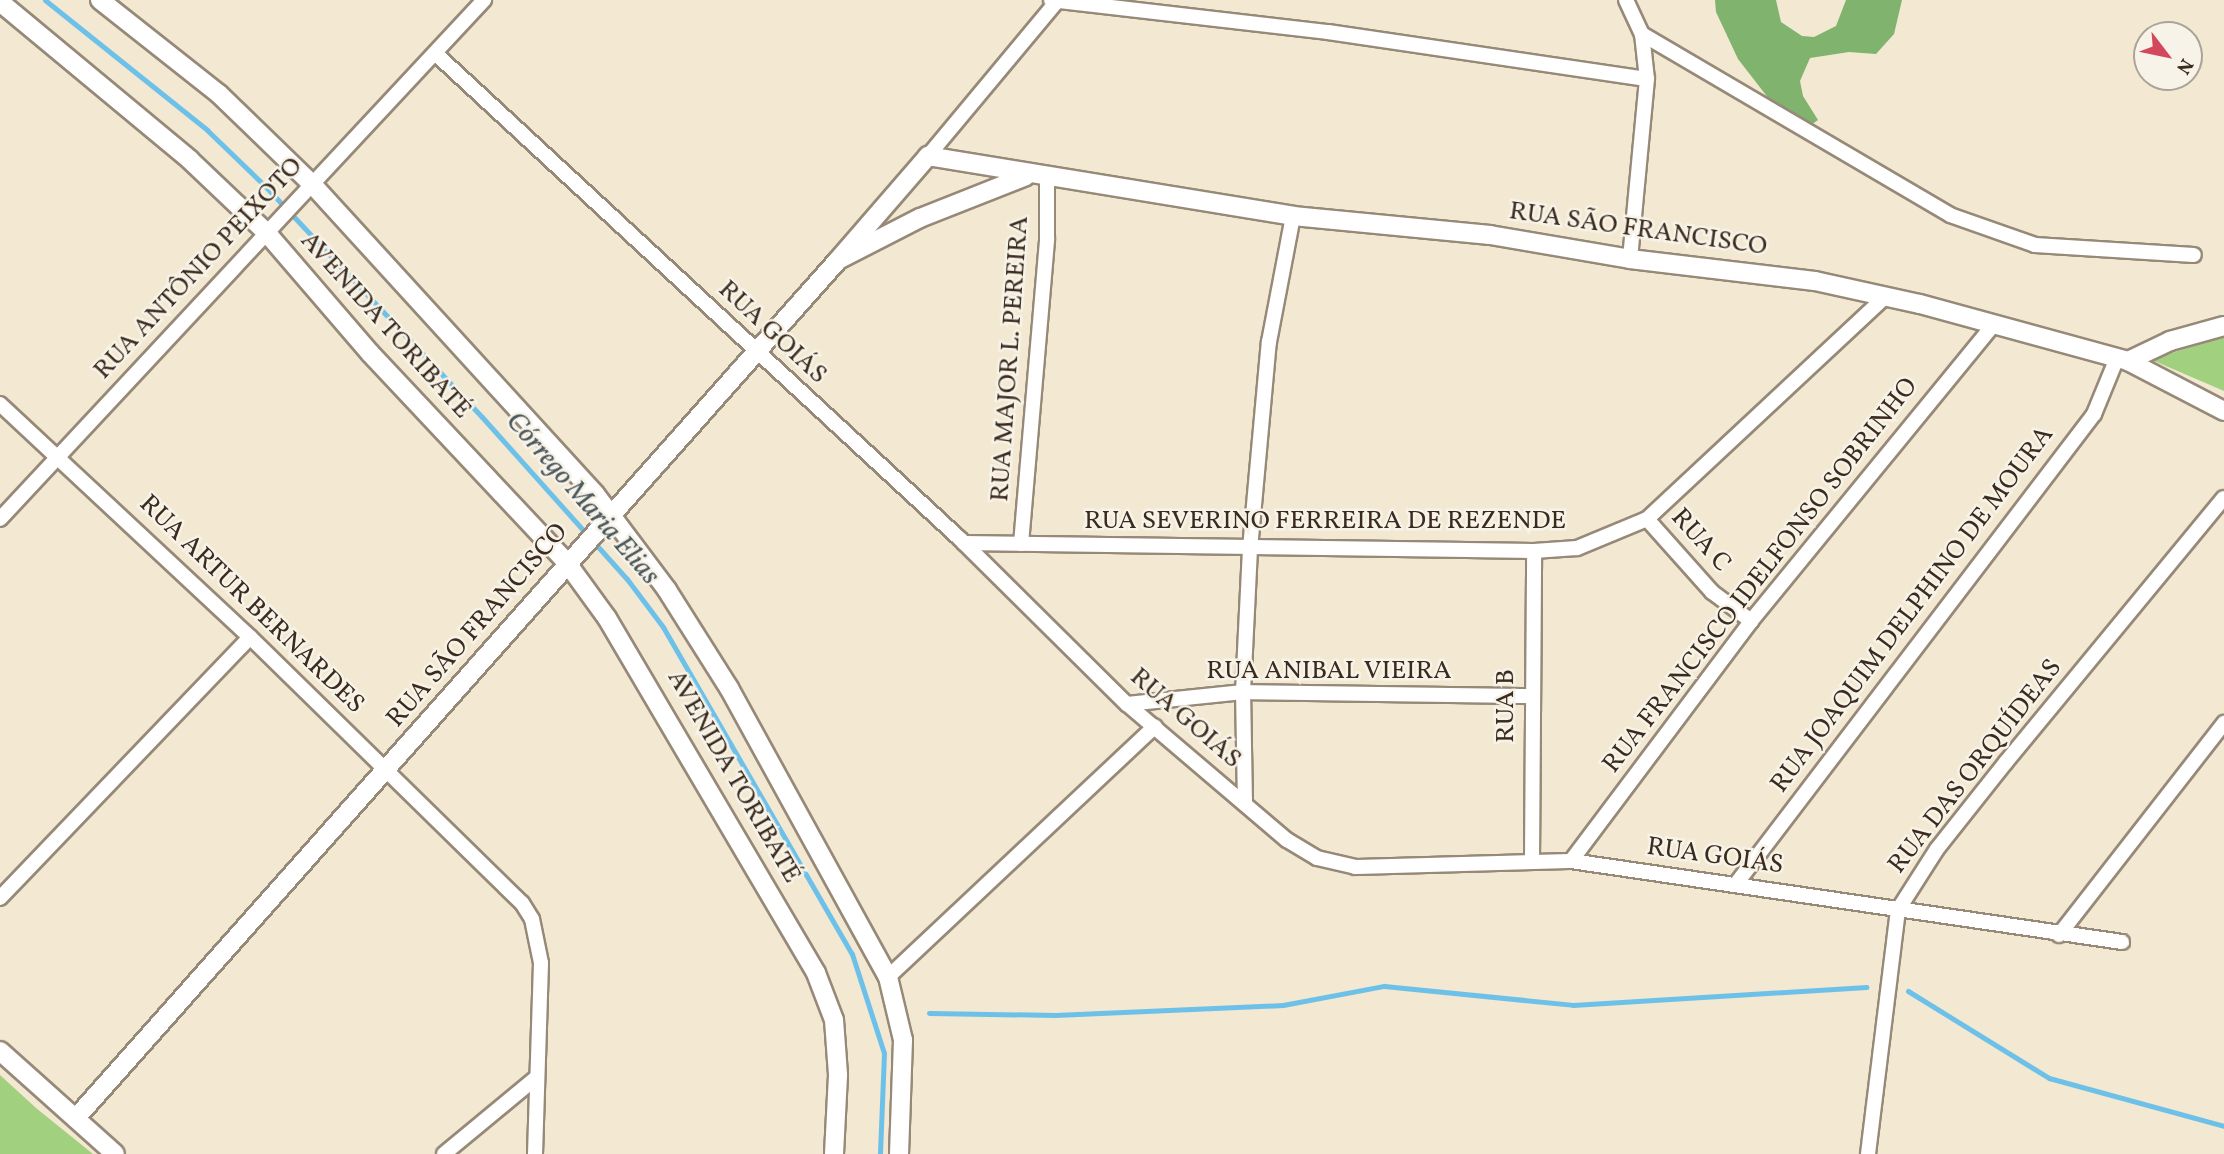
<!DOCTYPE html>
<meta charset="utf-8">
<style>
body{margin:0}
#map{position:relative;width:2224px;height:1154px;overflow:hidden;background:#f3e8d1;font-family:Vollkorn,serif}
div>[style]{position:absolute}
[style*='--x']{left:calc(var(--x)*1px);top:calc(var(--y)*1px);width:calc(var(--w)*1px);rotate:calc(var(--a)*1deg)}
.green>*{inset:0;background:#a1d17f}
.forest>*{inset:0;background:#80b36e}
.stream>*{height:5px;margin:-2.5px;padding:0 2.5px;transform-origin:2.5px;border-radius:2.5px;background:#6dc1e9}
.roads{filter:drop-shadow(2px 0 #978978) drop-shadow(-2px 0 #978978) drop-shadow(0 2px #978978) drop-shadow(0 -2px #978978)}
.minor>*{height:14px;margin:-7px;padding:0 7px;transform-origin:7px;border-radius:7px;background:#fff}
.tertiary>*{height:18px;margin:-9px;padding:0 9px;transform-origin:9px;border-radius:9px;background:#fff}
span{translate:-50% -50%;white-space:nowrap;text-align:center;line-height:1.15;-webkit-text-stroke:5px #f7f3e8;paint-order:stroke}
.street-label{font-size:26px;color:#3b2a1e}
.water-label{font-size:28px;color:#4a575b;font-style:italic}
.north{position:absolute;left:2133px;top:21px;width:70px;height:70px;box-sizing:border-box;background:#f7f3e8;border:2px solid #aca397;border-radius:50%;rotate:122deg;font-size:19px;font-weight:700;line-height:28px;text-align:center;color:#3b2a1e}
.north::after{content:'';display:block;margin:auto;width:24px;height:32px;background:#d1495b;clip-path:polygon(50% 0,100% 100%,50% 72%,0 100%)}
</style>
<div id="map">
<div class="green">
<i style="clip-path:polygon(2224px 336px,2224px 391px,2152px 360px,2218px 337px)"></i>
<i style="clip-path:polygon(0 1075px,36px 1108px,93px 1154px,0 1154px)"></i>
</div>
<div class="forest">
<i style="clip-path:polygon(1715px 0,1776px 0,1781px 22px,1802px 36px,1814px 37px,1836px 26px,1846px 0,1902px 0,1894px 34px,1876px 54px,1849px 52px,1810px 58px,1800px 81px,1803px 96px,1818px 120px,1808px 127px,1776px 108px,1738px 59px,1716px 12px)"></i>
</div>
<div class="stream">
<i style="--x:45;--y:0;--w:208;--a:38.7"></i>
<i style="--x:207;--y:130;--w:81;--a:44"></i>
<i style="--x:265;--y:186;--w:317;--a:46.8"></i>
<i style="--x:482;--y:417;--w:217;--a:48.2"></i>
<i style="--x:627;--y:579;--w:60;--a:53.1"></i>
<i style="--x:663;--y:627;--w:378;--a:60"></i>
<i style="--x:852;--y:954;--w:104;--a:72.1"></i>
<i style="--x:884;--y:1053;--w:101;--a:92.3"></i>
<i style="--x:1908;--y:991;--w:166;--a:31.7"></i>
<i style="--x:2049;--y:1078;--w:181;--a:15.3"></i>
<i style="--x:929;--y:1013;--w:126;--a:0.9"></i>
<i style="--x:1055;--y:1015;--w:228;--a:-2.5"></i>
<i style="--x:1283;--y:1005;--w:103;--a:-10.7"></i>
<i style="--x:1384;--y:986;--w:190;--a:5.7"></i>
<i style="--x:1573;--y:1005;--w:294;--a:-3.5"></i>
</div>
<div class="roads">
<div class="minor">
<i style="--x:1051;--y:0;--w:279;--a:6.6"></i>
<i style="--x:1328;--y:32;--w:322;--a:8.4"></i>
<i style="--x:1626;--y:0;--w:38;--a:65"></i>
<i style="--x:1642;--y:34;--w:45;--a:83.7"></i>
<i style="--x:1647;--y:79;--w:181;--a:95.4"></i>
<i style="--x:1642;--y:34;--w:357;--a:30.4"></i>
<i style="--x:1950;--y:215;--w:90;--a:19.4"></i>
<i style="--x:2035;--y:245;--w:159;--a:3.6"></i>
<i style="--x:436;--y:54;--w:713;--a:42.78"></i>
<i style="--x:959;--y:538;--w:236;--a:44.7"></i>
<i style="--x:1127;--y:704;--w:210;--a:40.4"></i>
<i style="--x:1287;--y:840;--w:35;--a:31"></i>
<i style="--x:1317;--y:858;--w:39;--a:13"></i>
<i style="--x:1355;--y:867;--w:216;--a:-1.6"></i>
<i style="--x:1571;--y:861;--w:557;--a:8.36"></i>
<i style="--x:928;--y:156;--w:203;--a:-50.2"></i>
<i style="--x:0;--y:404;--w:342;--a:43"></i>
<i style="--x:250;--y:637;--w:380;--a:44.4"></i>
<i style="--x:522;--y:903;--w:19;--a:58"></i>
<i style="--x:532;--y:919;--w:45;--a:78.4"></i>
<i style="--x:541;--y:963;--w:191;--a:91.8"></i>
<i style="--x:0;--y:519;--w:710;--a:-47"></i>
<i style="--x:1647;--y:519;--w:98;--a:48.3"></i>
<i style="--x:1712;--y:592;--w:49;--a:36.6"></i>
<i style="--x:964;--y:543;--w:570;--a:0.8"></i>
<i style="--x:1534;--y:551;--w:43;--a:-4"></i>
<i style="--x:1577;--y:548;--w:76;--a:-22.5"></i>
<i style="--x:1647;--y:519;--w:327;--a:-43"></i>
<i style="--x:1021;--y:544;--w:307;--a:-85.1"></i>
<i style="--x:1047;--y:238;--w:60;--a:-90"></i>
<i style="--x:1127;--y:704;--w:117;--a:-5.9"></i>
<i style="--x:1243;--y:692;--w:289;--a:0.8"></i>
<i style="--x:1245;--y:804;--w:112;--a:-91"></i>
<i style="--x:1243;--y:692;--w:143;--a:-87.2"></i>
<i style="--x:1250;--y:549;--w:208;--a:-84.8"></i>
<i style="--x:1269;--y:342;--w:128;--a:-79.2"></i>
<i style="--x:1532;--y:860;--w:309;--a:-89.6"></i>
<i style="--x:1571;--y:861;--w:300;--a:-53.1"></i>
<i style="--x:1751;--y:621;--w:382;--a:-50.7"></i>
<i style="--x:1736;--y:884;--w:591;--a:-52.7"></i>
<i style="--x:2094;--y:414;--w:61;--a:-67.7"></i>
<i style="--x:0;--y:898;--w:361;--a:-46.2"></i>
<i style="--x:2059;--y:935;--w:269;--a:-52.1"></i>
<i style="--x:888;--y:977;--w:366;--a:-43.2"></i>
<i style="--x:444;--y:1154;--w:119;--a:-39.6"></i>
<i style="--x:1868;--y:1154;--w:246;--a:-83"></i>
<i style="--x:1898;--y:910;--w:72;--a:-57.4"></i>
<i style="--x:1937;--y:849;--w:111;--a:-51.6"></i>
<i style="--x:2006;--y:762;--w:342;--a:-50.5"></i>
</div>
<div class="tertiary">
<i style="--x:100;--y:0;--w:152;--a:38.3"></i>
<i style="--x:219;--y:94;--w:129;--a:44.1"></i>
<i style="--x:312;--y:184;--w:420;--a:47.6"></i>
<i style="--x:595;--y:494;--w:120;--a:53.1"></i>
<i style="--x:667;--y:590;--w:116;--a:57.7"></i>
<i style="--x:729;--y:688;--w:330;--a:61.2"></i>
<i style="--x:888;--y:977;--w:65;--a:76.6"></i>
<i style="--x:903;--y:1040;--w:114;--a:92"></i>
<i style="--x:0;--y:2;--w:247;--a:39.7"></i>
<i style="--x:190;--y:160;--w:105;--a:43.5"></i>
<i style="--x:266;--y:232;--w:160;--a:49.3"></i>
<i style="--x:370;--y:353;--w:288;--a:46.8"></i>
<i style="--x:567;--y:563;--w:68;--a:54"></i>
<i style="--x:607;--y:618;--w:412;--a:59.5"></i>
<i style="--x:816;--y:973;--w:50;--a:69"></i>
<i style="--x:834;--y:1020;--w:55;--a:85.8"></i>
<i style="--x:838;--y:1075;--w:79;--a:92.9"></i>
<i style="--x:838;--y:260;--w:138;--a:-49.1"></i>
<i style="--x:928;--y:156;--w:370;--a:9.3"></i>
<i style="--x:1293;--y:216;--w:198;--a:5.5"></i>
<i style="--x:1490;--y:235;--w:142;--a:9.7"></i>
<i style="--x:1630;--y:259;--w:186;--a:6.8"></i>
<i style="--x:1815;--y:281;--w:107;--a:12.4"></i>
<i style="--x:1920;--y:304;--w:216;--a:15.3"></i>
<i style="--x:2128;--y:361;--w:108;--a:27.5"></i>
<i style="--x:2128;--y:361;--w:47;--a:-25.5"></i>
<i style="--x:2170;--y:341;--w:56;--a:-15.5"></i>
<i style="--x:0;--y:1051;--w:154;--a:41.8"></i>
<i style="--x:76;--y:1118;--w:1148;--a:-48.39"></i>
<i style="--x:838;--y:260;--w:92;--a:-27.1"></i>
<i style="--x:920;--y:218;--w:114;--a:-21.6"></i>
</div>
</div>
<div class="street-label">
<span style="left:1638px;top:230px;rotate:8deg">RUA SÃO FRANCISCO</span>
<span style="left:199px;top:269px;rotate:-47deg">RUA ANTÔNIO PEIXOTO</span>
<span style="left:385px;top:326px;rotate:48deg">AVENIDA TORIBATÉ</span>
<span style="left:772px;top:333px;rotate:43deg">RUA GOIÁS</span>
<span style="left:1011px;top:359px;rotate:-86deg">RUA MAJOR L. PEREIRA</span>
<span style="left:1325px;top:522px">RUA SEVERINO FERREIRA DE REZENDE</span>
<span style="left:1700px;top:541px;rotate:48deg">RUA C</span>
<span style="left:1761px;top:576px;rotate:-52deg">RUA FRANCISCO IDELFONSO SOBRINHO</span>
<span style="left:251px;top:605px;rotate:44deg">RUA ARTUR BERNARDES</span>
<span style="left:1913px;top:610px;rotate:-53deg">RUA JOAQUIM DELPHINO DE MOURA</span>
<span style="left:478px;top:626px;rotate:-49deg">RUA SÃO FRANCISCO</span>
<span style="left:1329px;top:672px">RUA ANIBAL VIEIRA</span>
<span style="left:1507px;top:706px;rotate:-90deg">RUA B</span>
<span style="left:1185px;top:719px;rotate:41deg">RUA GOIÁS</span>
<span style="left:1976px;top:767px;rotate:-52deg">RUA DAS ORQUÍDEAS</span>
<span style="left:733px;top:777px;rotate:60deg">AVENIDA TORIBATÉ</span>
<span style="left:1715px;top:857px;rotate:8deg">RUA GOIÁS</span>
</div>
<div class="water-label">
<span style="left:582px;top:499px;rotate:49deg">Córrego Maria Elias</span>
</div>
<div class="north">N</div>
</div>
